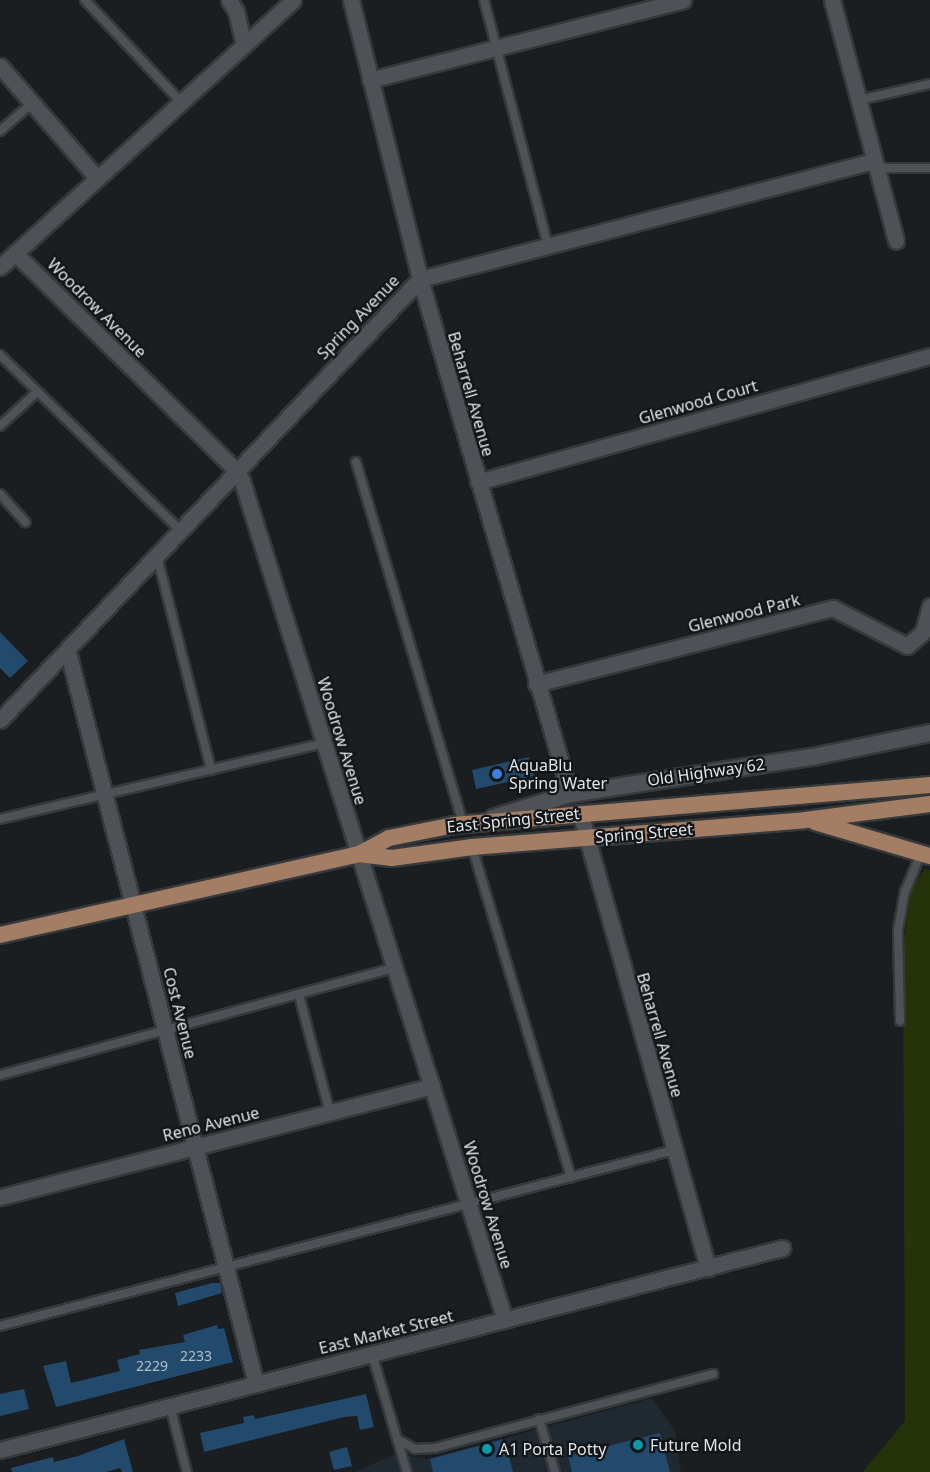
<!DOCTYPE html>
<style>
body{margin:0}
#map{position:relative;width:930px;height:1472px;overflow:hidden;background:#1a1e21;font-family:"Noto Sans",sans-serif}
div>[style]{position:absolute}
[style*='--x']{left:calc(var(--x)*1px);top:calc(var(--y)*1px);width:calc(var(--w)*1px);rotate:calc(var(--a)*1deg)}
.built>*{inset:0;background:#202830}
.green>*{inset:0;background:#26330a}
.building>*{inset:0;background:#214a6c}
.roads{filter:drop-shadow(2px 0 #36393b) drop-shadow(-2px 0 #36393b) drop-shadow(0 2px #36393b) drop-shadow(0 -2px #36393b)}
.service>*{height:8px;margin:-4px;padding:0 4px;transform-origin:4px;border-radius:4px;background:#4e5256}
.minor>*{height:15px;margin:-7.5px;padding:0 7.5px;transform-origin:7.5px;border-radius:7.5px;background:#4e5256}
.tertiary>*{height:16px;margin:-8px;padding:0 8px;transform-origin:8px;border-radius:8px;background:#4e5256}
.primary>*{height:16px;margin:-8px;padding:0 8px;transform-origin:8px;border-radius:8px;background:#a47e64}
.dots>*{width:16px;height:16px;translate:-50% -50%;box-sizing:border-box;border:3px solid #111518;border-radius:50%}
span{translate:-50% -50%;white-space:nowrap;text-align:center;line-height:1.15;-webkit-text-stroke:4.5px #111518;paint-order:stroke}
.number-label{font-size:14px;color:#b2bec8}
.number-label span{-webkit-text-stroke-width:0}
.street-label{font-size:16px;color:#e2e5e7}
.poi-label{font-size:16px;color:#e2e5e7}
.left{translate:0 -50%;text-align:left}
</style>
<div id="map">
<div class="built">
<i style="clip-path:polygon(652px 1398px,675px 1431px,681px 1472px,354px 1472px,396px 1454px,428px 1459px)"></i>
</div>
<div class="green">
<i style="clip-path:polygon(925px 869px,930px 870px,930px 1472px,863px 1472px,905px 1421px,903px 944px,912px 888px)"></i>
</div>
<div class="building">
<i style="clip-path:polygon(0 632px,28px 661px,10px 678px,0 668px)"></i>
<i style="clip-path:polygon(529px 757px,534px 776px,476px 789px,472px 770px)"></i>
<i style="clip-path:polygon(212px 1283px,220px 1283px,222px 1293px,178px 1306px,175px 1293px)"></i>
<i style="clip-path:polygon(217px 1325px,218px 1329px,224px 1328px,233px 1362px,56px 1407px,43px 1366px,66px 1361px,71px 1383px,120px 1371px,117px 1360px,140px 1354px,139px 1350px,185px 1342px,183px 1335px)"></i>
<i style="clip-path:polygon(24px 1389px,29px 1409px,0 1416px,0 1394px)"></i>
<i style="clip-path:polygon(366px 1394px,374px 1427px,360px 1430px,357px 1416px,344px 1417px,204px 1452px,200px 1433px,244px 1423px,243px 1417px,254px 1415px,255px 1419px)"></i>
<i style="clip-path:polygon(660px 1433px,670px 1472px,572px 1472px,568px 1456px)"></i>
<i style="clip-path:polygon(124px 1439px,133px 1472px,122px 1472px,120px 1468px,106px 1472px,12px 1472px,11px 1468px,53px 1457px,54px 1462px,78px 1456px)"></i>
<i style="clip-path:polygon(504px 1439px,513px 1472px,433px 1472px,430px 1459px)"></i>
<i style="clip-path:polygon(347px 1447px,352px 1466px,334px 1470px,329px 1452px)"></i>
</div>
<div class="roads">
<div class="service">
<i style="--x:85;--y:0;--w:140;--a:46.7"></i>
<i style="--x:484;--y:0;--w:253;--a:75.4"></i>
<i style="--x:859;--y:100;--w:73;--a:-12.7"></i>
<i style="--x:0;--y:131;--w:43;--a:-41.2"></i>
<i style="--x:876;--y:168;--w:54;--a:0"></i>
<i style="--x:0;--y:355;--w:252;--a:44.2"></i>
<i style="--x:0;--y:426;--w:50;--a:-42.6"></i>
<i style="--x:356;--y:462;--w:377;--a:73.5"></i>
<i style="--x:0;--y:494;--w:38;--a:48"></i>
<i style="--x:157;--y:556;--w:221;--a:75.8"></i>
<i style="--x:0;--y:819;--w:333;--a:-13.2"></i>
<i style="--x:472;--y:847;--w:345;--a:73.3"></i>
<i style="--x:299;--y:995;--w:122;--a:75.3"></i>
<i style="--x:900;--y:1021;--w:91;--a:-91.3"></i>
<i style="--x:898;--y:930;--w:39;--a:-80"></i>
<i style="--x:905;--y:892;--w:42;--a:-67.7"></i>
<i style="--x:0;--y:1075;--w:409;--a:-15.2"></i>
<i style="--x:0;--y:1326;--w:697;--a:-14.63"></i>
<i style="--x:372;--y:1354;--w:123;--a:73.5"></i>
<i style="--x:170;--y:1406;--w:68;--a:75.6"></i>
<i style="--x:539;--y:1419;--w:55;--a:73.2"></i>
<i style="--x:397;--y:1439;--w:21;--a:29"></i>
<i style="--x:415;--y:1449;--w:20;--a:-3"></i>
<i style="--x:435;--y:1448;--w:288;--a:-14.9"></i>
</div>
<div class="minor">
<i style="--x:229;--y:0;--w:13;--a:58"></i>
<i style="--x:236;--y:11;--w:35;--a:77"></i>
<i style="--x:351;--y:0;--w:287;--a:76.1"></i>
<i style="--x:420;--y:279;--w:536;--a:73.76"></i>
<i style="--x:832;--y:0;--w:249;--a:75.1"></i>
<i style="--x:0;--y:66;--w:148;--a:49.1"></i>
<i style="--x:370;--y:80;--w:323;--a:-14.3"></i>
<i style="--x:15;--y:253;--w:311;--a:44.5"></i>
<i style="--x:237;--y:471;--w:11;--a:63"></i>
<i style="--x:242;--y:481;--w:879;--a:72.6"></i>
<i style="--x:0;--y:267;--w:396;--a:-42.3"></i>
<i style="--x:478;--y:482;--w:468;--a:-15.6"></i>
<i style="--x:68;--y:652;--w:756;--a:75.6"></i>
<i style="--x:536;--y:684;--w:307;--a:-14.4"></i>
<i style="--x:833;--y:608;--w:83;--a:27.2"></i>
<i style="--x:907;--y:646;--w:21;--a:-41"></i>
<i style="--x:923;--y:632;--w:27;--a:-75"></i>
<i style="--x:0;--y:720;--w:609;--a:-46.4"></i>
<i style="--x:420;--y:279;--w:468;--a:-14.6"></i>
<i style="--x:580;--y:813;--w:473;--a:74.3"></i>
<i style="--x:0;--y:1197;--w:446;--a:-14.4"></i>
<i style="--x:0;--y:1450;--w:808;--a:-14.48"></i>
</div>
<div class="tertiary">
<i style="--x:493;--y:818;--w:81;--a:-17.3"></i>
<i style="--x:570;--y:794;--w:245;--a:-8.7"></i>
<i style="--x:812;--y:757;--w:120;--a:-11.5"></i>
</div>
<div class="primary">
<i style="--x:815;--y:822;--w:120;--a:16.5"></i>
<i style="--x:359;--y:854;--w:33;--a:7"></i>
<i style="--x:392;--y:858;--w:81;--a:-7.8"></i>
<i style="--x:472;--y:847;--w:334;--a:-4.6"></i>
<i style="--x:805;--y:820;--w:126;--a:-7.3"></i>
<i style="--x:0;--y:935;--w:368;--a:-12.7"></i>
<i style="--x:359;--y:854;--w:34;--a:-28"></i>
<i style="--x:389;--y:838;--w:66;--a:-11.3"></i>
<i style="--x:454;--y:825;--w:478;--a:-4.8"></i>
</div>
</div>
<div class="dots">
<i style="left:497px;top:774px;background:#3f7fe0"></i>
<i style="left:638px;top:1445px;background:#0f9aa8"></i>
<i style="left:487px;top:1449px;background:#0f9aa8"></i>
</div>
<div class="number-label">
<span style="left:196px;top:1356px">2233</span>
<span style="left:152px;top:1366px">2229</span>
</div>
<div class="street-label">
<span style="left:97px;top:308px;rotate:45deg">Woodrow Avenue</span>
<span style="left:358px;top:317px;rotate:-46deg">Spring Avenue</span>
<span style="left:471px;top:394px;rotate:74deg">Beharrell Avenue</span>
<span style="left:698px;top:402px;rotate:-16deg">Glenwood Court</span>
<span style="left:744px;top:613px;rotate:-14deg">Glenwood Park</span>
<span style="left:342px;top:741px;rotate:73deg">Woodrow Avenue</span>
<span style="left:706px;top:772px;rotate:-8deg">Old Highway 62</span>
<span style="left:513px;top:820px;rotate:-6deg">East Spring Street</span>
<span style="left:644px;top:833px;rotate:-5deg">Spring Street</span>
<span style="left:180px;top:1013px;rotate:76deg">Cost Avenue</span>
<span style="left:660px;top:1035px;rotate:74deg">Beharrell Avenue</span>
<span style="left:211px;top:1124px;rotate:-14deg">Reno Avenue</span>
<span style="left:488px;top:1205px;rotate:73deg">Woodrow Avenue</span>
<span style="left:386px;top:1332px;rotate:-14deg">East Market Street</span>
</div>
<div class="poi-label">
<span class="left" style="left:509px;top:774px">AquaBlu<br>Spring Water</span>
<span class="left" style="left:650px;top:1445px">Future Mold</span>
<span class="left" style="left:499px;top:1449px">A1 Porta Potty</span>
</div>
</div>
